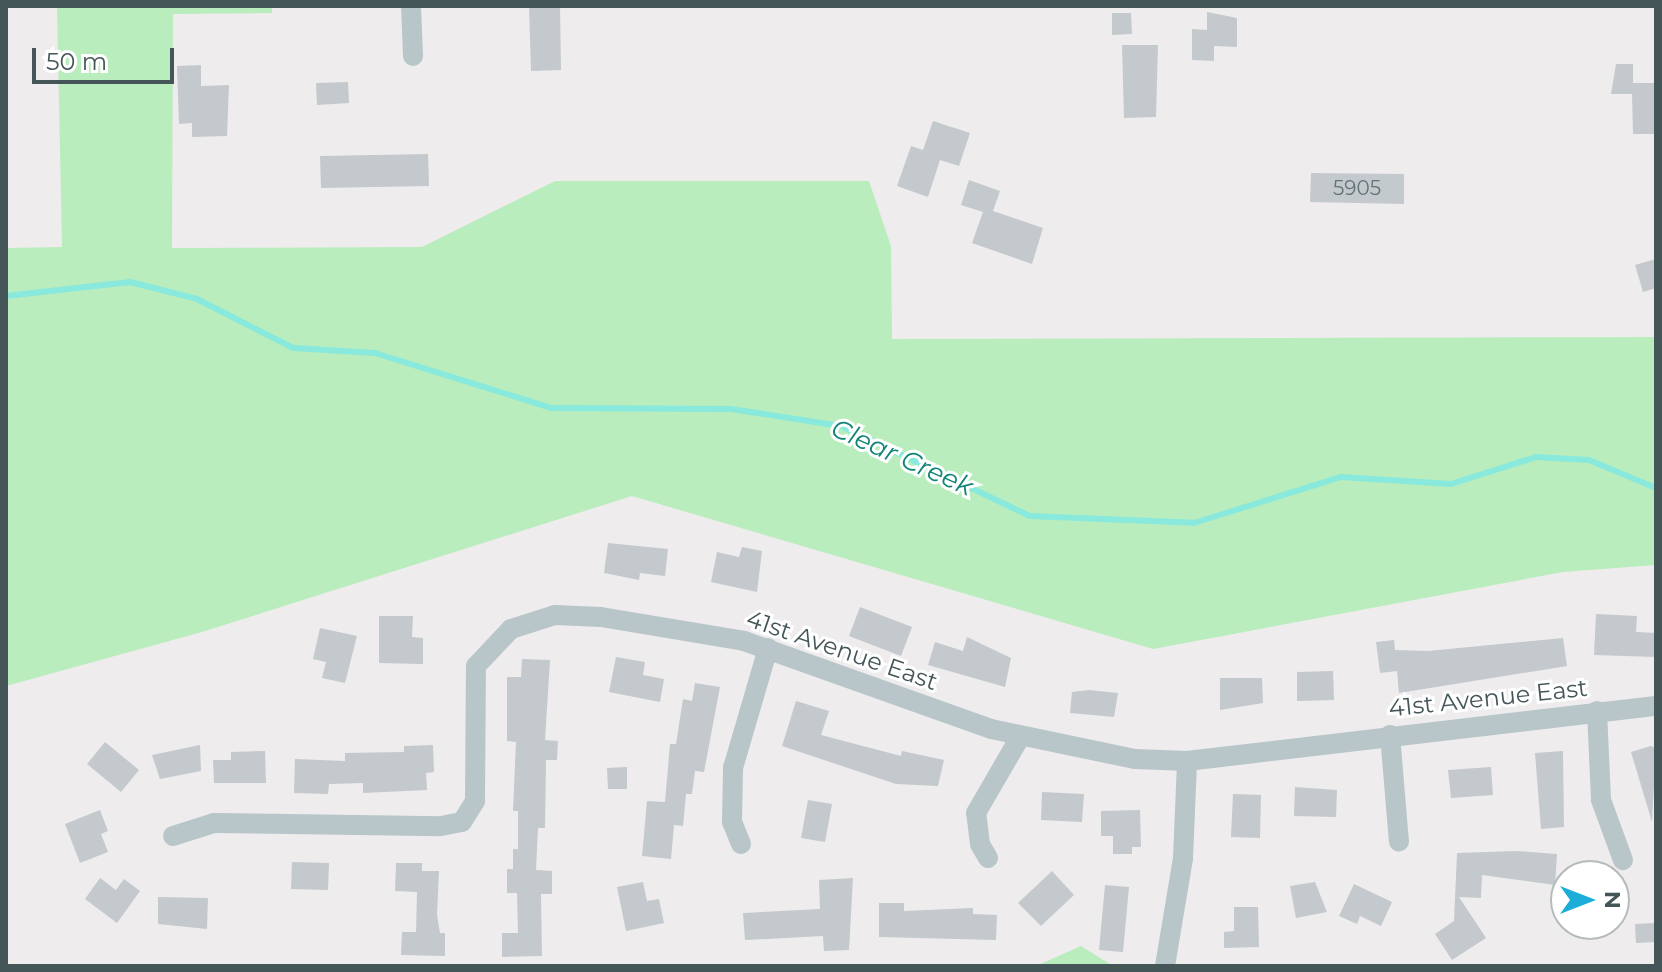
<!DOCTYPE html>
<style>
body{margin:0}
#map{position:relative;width:1662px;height:972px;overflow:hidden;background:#efeced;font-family:Montserrat,sans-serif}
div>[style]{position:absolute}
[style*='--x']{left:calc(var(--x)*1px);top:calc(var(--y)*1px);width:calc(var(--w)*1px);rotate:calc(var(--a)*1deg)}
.green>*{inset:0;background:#baedbd}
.stream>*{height:6px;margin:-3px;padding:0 3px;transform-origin:3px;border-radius:3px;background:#88e9dc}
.building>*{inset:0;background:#c3c9cc}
.street>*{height:20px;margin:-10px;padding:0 10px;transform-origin:10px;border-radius:10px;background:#b8c6c9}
span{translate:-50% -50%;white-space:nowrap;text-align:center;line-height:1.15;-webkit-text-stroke:6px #fff;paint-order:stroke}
.number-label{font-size:20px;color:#647376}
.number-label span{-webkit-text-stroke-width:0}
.street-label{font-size:24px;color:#455659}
.water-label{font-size:26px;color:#108476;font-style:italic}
.frame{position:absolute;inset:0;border:8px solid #455659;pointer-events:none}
.north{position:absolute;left:1550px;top:860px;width:80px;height:80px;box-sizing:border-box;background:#fff;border:2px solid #b5bbbd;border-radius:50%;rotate:90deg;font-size:22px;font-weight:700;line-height:32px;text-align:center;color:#455659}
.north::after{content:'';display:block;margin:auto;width:28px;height:36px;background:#1dadd8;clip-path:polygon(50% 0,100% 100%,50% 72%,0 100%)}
.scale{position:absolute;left:32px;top:48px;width:142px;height:36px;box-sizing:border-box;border:4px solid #455659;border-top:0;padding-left:10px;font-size:24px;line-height:28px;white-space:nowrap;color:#455659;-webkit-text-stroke:6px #fff;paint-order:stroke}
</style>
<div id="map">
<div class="green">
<i style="clip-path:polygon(57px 6px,272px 6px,272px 13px,173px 14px,172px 248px,422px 247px,555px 181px,869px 181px,891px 246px,892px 339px,1656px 337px,1656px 565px,1563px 572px,1153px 649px,632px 496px,202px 632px,6px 686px,6px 248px,62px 247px)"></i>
<i style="clip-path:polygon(1081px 946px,1113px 966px,1036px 966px)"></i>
</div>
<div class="stream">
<i style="--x:6;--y:296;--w:125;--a:-6.4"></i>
<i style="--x:130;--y:282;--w:69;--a:14.2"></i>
<i style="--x:197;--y:299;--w:108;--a:27"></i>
<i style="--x:293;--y:348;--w:82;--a:3.5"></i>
<i style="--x:375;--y:353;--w:185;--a:17.3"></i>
<i style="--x:552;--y:408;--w:179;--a:0.3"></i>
<i style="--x:731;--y:409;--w:111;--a:8.8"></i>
<i style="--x:841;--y:426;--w:209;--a:25.5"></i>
<i style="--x:1030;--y:516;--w:164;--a:2.4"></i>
<i style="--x:1194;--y:523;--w:154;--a:-17.4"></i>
<i style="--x:1341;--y:477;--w:110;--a:3.6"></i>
<i style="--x:1451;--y:484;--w:89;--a:-17.6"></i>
<i style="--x:1536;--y:457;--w:53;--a:3.2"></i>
<i style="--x:1589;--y:460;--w:73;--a:22.7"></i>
</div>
<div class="building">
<i style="clip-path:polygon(529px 6px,560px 6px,561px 70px,531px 71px)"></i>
<i style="clip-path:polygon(1207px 12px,1237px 18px,1237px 47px,1214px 46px,1214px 61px,1192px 60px,1192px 29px,1207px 30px)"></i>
<i style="clip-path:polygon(1112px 13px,1131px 13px,1132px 34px,1112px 35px)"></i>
<i style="clip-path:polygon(1122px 45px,1158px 45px,1156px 117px,1124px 118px)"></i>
<i style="clip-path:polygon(1616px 64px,1633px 64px,1633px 83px,1656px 83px,1656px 134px,1633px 134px,1632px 94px,1611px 94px)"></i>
<i style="clip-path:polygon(201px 65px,201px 86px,229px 85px,227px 136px,192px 137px,192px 123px,179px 124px,177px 66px)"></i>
<i style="clip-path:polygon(348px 82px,349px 103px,317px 105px,316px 83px)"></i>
<i style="clip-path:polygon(933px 121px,970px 133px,959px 166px,940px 160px,928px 197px,897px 186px,911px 146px,923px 150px)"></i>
<i style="clip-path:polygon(428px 154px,429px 186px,321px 188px,320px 156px)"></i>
<i style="clip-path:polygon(1311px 173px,1404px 174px,1404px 204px,1310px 202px)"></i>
<i style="clip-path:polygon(969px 180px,1000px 191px,993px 211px,1043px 228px,1032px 264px,972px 243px,983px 212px,961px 205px)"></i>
<i style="clip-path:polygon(1656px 259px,1656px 288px,1643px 292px,1635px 265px)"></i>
<i style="clip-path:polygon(608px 543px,668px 549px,665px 576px,640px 573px,639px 580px,604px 573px)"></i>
<i style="clip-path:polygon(742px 547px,762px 551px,757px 592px,711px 582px,717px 552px,739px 557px)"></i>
<i style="clip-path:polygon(860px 607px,912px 627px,901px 656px,849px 636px)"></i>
<i style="clip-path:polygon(1596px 614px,1637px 616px,1636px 632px,1656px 633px,1656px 657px,1594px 655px)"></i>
<i style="clip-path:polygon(379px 616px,413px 616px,412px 637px,423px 638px,423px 664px,379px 663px)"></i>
<i style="clip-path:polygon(320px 628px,357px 636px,345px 683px,322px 678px,326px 662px,313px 659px)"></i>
<i style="clip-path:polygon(967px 637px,1011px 658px,1005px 687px,928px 665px,935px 642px,963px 651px)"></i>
<i style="clip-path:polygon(1563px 638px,1567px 666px,1399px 693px,1397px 671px,1380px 673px,1376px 642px,1394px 640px,1395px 650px,1428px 651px)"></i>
<i style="clip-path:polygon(616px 657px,645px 662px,643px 675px,664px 679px,660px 702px,609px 692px)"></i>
<i style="clip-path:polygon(522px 659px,550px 660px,545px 740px,558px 741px,557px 760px,546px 760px,545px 828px,538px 828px,536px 870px,552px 871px,552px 894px,541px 894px,542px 956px,502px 957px,502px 933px,518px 933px,517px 893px,507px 893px,507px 869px,513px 869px,513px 849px,518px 849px,518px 811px,513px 811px,516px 742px,507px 741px,507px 677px,521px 677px)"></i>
<i style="clip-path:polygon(1333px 671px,1334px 700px,1297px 701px,1297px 672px)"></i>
<i style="clip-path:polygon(1220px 678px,1262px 678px,1263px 703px,1220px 710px)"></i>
<i style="clip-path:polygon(695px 683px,720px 687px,704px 772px,695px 771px,692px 794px,686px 794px,683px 826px,674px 825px,671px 859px,642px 856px,647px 801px,665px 802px,670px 744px,676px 744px,683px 699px,692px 701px)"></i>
<i style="clip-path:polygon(1089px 690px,1118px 693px,1114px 717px,1070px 713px,1072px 692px)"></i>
<i style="clip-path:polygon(796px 701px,829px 711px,821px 735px,901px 756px,902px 751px,944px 760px,938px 786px,896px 784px,782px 746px)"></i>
<i style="clip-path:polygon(105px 742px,139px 770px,121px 792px,87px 764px)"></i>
<i style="clip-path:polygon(200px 745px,201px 771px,160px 779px,152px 755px)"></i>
<i style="clip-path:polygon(433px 745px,434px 772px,426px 773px,427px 790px,363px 793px,363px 783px,329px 784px,328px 794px,294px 793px,295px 759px,345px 761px,345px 753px,404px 752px,404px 746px)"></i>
<i style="clip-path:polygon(1651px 746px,1656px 748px,1652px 822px,1631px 752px)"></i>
<i style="clip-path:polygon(265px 751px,266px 783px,214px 783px,213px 760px,231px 760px,231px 752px)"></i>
<i style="clip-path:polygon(1563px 751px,1564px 827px,1541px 829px,1535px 753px)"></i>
<i style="clip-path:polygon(627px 767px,627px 789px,608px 789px,607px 768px)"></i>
<i style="clip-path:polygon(1491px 767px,1493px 795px,1451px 798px,1448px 770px)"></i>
<i style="clip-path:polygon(1295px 787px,1337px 790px,1336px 817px,1294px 816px)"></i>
<i style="clip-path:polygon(1042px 792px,1084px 794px,1082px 822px,1041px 820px)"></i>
<i style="clip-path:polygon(1233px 794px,1261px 795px,1260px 838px,1231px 837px)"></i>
<i style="clip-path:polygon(808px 800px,832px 804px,825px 842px,801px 838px)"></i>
<i style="clip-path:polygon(100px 810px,108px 831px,101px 834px,108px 852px,80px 863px,65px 824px)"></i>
<i style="clip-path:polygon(1140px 810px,1141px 847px,1132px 847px,1132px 854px,1113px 854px,1113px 836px,1101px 836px,1101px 811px)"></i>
<i style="clip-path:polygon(1517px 851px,1557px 854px,1555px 885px,1482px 875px,1481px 898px,1459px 897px,1486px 938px,1452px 960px,1435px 934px,1454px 921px,1457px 853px)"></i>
<i style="clip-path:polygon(292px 862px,329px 863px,328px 890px,291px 889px)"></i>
<i style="clip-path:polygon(396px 863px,422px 863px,422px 871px,439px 871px,437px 915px,440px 933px,445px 933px,445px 956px,401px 955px,402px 932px,416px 932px,417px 892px,395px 891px)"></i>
<i style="clip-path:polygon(1052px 871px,1074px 895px,1041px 926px,1018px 903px)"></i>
<i style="clip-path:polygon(100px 878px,116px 890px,124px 879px,140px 891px,117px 923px,85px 899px)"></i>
<i style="clip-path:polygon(853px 878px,849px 950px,824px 951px,823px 936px,745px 940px,743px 913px,820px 909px,819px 880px)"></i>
<i style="clip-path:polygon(643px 882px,647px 901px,659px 899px,664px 923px,626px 931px,617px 887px)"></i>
<i style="clip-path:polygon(1315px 882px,1327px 912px,1296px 918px,1290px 886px)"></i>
<i style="clip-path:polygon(1354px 884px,1392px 902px,1381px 926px,1360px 916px,1357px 924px,1339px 916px)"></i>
<i style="clip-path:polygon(1105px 885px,1129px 887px,1123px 952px,1099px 950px)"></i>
<i style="clip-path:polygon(158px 897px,208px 898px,207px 929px,158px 924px)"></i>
<i style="clip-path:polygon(879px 903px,904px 903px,904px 911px,973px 908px,973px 914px,997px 915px,996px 940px,879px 937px)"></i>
<i style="clip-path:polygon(1234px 907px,1258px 907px,1259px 947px,1224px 948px,1224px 932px,1234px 931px)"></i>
<i style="clip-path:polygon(1656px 923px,1656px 942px,1636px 943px,1635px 924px)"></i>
</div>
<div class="street">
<i style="--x:411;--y:6;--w:50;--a:87.7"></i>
<i style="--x:1597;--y:711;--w:89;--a:87.4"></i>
<i style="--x:1601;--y:800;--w:64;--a:69.9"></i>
<i style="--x:1390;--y:735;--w:107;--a:85.2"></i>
<i style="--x:173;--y:836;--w:43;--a:-17.6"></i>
<i style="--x:214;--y:823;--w:227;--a:0.8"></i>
<i style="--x:441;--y:826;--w:21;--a:-11"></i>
<i style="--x:462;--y:822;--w:25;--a:-58"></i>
<i style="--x:475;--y:801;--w:135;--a:-89.6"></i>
<i style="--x:476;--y:666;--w:51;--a:-46.6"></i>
<i style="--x:511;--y:629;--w:46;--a:-17.7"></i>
<i style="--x:555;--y:615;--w:46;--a:2.5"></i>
<i style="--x:601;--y:617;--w:145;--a:9.5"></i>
<i style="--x:744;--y:641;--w:262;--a:19.6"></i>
<i style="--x:991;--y:729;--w:147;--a:11.8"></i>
<i style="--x:1135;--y:759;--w:52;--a:2.2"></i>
<i style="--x:1187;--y:761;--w:472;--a:-6.7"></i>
<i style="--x:741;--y:844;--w:24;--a:-112"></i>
<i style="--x:732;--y:822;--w:54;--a:-88.9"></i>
<i style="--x:733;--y:768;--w:125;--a:-73.7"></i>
<i style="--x:988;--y:858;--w:16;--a:-120"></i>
<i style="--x:980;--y:844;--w:31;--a:-97"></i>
<i style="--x:976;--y:813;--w:88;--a:-59.9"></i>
<i style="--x:1165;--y:966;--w:109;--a:-80.5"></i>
<i style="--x:1183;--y:858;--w:97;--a:-87.6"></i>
</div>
<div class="number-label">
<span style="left:1357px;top:188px">5905</span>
</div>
<div class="street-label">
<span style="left:842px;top:650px;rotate:19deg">41st Avenue East</span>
<span style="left:1488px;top:698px;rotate:-6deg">41st Avenue East</span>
</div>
<div class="water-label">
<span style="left:902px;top:458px;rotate:24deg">Clear Creek</span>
</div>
<div class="frame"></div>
<div class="north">N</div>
<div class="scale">50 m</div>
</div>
